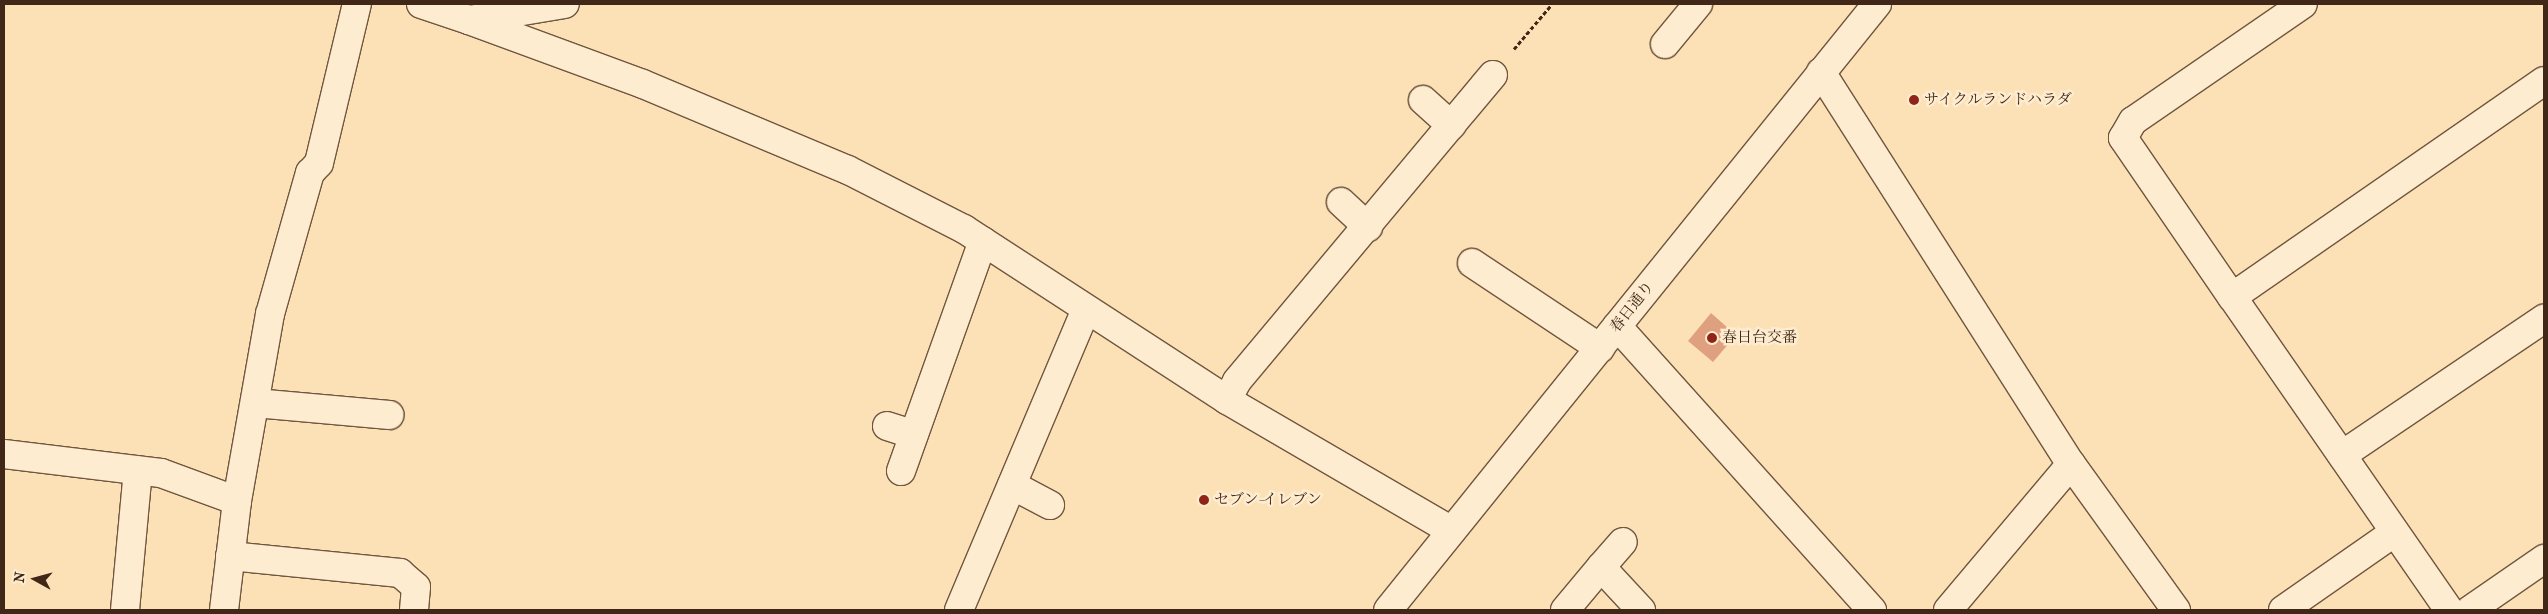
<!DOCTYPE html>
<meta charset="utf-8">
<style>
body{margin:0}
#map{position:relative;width:2548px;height:614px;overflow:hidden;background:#fde1b6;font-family:"IM FELL French Canon","Noto Serif JP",serif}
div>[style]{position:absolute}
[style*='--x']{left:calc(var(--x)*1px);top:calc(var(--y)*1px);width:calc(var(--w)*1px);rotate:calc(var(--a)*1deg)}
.building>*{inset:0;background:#dfa07f}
.path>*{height:3px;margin-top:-1.5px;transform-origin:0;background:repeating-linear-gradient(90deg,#412717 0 4px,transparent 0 6.5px)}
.roads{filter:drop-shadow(1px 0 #70563f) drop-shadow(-1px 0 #70563f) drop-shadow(0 1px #70563f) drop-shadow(0 -1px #70563f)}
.minor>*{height:28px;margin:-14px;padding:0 14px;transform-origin:14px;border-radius:14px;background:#feecd0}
.dots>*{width:14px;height:14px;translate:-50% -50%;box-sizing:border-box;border:2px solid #feecd0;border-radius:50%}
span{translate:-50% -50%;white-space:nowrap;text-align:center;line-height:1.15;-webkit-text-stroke:5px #feecd0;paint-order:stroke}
.poi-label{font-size:15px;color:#412717}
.left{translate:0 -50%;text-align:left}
.street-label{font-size:15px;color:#412717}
.frame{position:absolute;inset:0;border:5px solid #412717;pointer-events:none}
.north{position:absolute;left:10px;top:554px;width:50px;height:50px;-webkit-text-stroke:4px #feecd0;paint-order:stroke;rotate:277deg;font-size:14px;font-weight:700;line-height:20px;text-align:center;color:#412717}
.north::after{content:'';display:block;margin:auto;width:18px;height:22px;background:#412717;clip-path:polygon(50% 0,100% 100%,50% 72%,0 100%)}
</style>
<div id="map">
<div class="building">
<i style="clip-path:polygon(1711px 313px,1736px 335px,1713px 362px,1688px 341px)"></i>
</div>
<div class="path">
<i style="--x:1514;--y:49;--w:59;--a:-49.8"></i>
</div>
<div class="roads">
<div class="minor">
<i style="--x:421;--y:4;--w:51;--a:18.4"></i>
<i style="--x:469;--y:20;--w:97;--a:-9.5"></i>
<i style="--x:469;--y:20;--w:185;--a:20.2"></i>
<i style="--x:643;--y:84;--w:222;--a:22.8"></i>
<i style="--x:848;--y:170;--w:130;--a:27"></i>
<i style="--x:964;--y:229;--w:314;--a:33"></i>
<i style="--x:1227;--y:400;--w:260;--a:30.2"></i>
<i style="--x:1665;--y:44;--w:52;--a:-50.5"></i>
<i style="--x:1821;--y:72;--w:465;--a:57.5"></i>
<i style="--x:2071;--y:464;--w:180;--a:54.3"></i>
<i style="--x:1423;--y:100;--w:38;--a:42"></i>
<i style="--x:1341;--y:202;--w:37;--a:43"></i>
<i style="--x:1472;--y:263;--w:154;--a:33.6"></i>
<i style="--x:2232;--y:297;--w:193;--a:-124.4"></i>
<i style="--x:2123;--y:138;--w:20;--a:-60"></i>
<i style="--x:2133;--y:121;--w:206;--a:-34.5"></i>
<i style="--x:1617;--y:326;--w:382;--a:48.1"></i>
<i style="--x:1227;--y:400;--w:21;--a:-62"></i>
<i style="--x:1237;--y:381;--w:399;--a:-50.1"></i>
<i style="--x:255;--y:403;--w:135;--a:5.1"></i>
<i style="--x:887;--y:426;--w:28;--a:18"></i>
<i style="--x:4;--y:454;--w:158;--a:6.9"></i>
<i style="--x:161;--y:473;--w:81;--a:20.2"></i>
<i style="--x:2342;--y:455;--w:244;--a:-34"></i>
<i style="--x:901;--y:471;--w:244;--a:-70.4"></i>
<i style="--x:1012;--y:485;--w:43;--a:27.8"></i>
<i style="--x:230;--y:556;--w:171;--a:5.7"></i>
<i style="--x:400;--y:573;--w:21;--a:41"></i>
<i style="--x:416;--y:587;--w:23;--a:95"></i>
<i style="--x:1601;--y:567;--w:33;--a:-49"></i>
<i style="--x:125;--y:610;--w:140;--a:-84.7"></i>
<i style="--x:224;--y:610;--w:110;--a:-83.2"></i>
<i style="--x:237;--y:501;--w:190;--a:-80"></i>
<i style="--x:270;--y:314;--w:147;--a:-74.2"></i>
<i style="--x:310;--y:173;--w:13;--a:-48"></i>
<i style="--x:319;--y:163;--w:163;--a:-76.6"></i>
<i style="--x:959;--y:610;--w:324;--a:-67.1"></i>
<i style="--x:1388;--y:610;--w:779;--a:-51.1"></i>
<i style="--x:1565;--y:610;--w:56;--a:-50.1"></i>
<i style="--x:1601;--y:567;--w:59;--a:47.1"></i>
<i style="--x:1948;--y:610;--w:191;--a:-49.9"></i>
<i style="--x:2283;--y:610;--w:136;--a:-34.9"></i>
<i style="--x:2449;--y:610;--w:381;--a:-124.7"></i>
<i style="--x:2232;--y:297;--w:379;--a:-34.7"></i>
<i style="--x:2470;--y:610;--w:90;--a:-34.6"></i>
</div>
</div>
<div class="dots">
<i style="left:1914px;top:100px;background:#8f2418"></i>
<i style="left:1712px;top:338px;background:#8f2418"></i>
<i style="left:1204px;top:500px;background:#8f2418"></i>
</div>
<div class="poi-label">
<span class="left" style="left:1924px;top:100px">サイクルランドハラダ</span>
<span class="left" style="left:1722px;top:338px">春日台交番</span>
<span class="left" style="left:1214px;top:500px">セブン-イレブン</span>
</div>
<div class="street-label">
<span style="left:1632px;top:307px;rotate:-52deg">春日通り</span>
</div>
<div class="frame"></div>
<div class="north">N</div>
</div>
